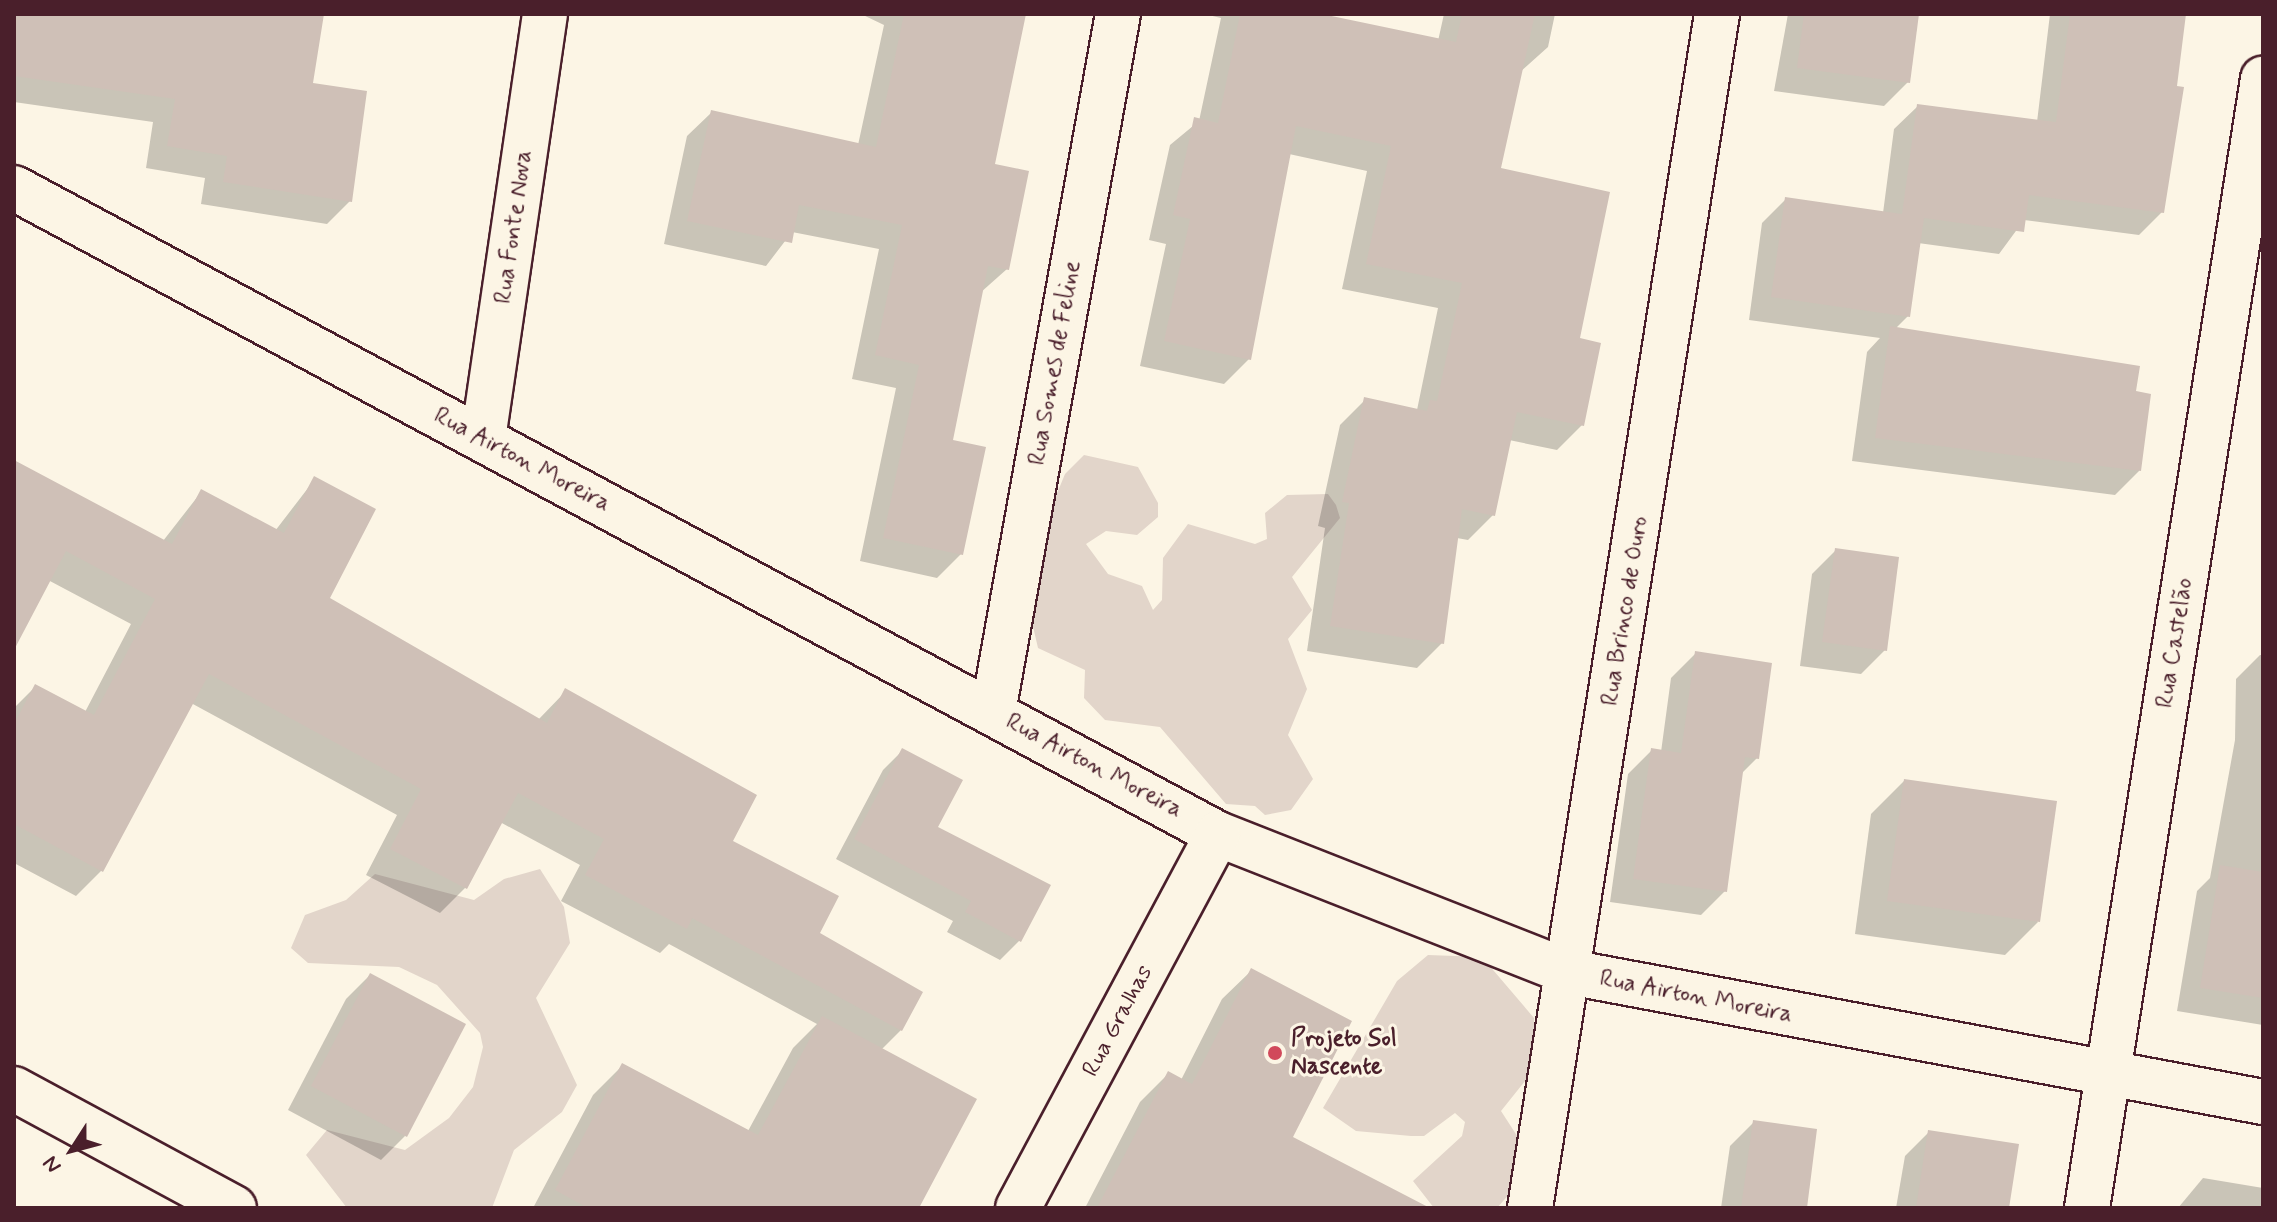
<!DOCTYPE html>
<meta charset="utf-8">
<style>
body{margin:0}
#map{position:relative;width:2277px;height:1222px;overflow:hidden;background:#fcf5e5;font-family:Mynerve,sans-serif}
div>[style]{position:absolute}
[style*='--x']{left:calc(var(--x)*1px);top:calc(var(--y)*1px);width:calc(var(--w)*1px);rotate:calc(var(--a)*1deg)}
.green>*{inset:0;background:#e2d5ca}
.shadow>*{inset:0;background:#0003}
.building>*{inset:0;background:#cfc0b7}
.roads{filter:drop-shadow(2px 0 #4a1f2b) drop-shadow(-2px 0 #4a1f2b) drop-shadow(0 2px #4a1f2b) drop-shadow(0 -2px #4a1f2b)}
.minor>*{height:44px;margin:-22px;padding:0 22px;transform-origin:22px;border-radius:22px;background:#fcf5e5}
.dots>*{width:22px;height:22px;translate:-50% -50%;box-sizing:border-box;border:4px solid #fcf5e5;border-radius:50%}
span{translate:-50% -50%;white-space:nowrap;text-align:center;line-height:1.15;-webkit-text-stroke:6px #fcf5e5;paint-order:stroke}
.street-label{font-size:24px;color:#4a1f2b}
.poi-label{font-size:24px;color:#4a1f2b;font-weight:700}
.left{translate:0 -50%;text-align:left}
.frame{position:absolute;inset:0;border:16px solid #4a1f2b;pointer-events:none}
.north{position:absolute;left:32px;top:1110px;width:80px;height:80px;-webkit-text-stroke:6px #fcf5e5;paint-order:stroke;rotate:234deg;font-size:22px;font-weight:700;line-height:32px;text-align:center;color:#4a1f2b}
.north::after{content:'';display:block;margin:auto;width:28px;height:36px;background:#4a1f2b;clip-path:polygon(50% 0,100% 100%,50% 72%,0 100%)}
</style>
<div id="map">
<div class="green">
<i style="clip-path:polygon(1084px 455px,1138px 467px,1158px 503px,1158px 517px,1137px 535px,1106px 531px,1086px 544px,1108px 574px,1142px 586px,1153px 610px,1162px 600px,1163px 558px,1188px 524px,1255px 544px,1267px 539px,1265px 513px,1287px 495px,1328px 494px,1336px 505px,1340px 518px,1292px 577px,1312px 610px,1288px 639px,1307px 689px,1288px 735px,1313px 779px,1291px 810px,1265px 815px,1255px 806px,1226px 804px,1160px 727px,1105px 720px,1084px 698px,1085px 670px,1038px 648px,1028px 605px,1044px 525px,1065px 474px)"></i>
<i style="clip-path:polygon(540px 869px,564px 907px,570px 943px,536px 998px,577px 1085px,562px 1112px,514px 1150px,492px 1208px,347px 1208px,306px 1155px,327px 1130px,405px 1150px,449px 1118px,473px 1087px,483px 1047px,480px 1033px,437px 985px,399px 967px,308px 963px,291px 948px,305px 915px,346px 900px,375px 874px,474px 900px,504px 879px)"></i>
<i style="clip-path:polygon(1428px 955px,1482px 957px,1534px 1018px,1533px 1071px,1501px 1111px,1523px 1145px,1511px 1192px,1497px 1208px,1434px 1208px,1413px 1181px,1462px 1136px,1465px 1122px,1455px 1113px,1424px 1136px,1411px 1136px,1356px 1131px,1323px 1108px,1397px 981px)"></i>
</div>
<div class="shadow">
<i style="clip-path:polygon(14px 14px,322px 14px,310px 84px,350px 201px,327px 224px,201px 204px,205px 178px,146px 168px,153px 122px,14px 102px)"></i>
<i style="clip-path:polygon(861px 14px,1025px 14px,993px 165px,1007px 269px,980px 293px,951px 441px,961px 554px,937px 578px,860px 561px,896px 388px,852px 379px,879px 249px,792px 232px,766px 266px,664px 244px,687px 136px,711px 113px,858px 145px,884px 25px)"></i>
<i style="clip-path:polygon(1204px 14px,1313px 14px,1438px 41px,1444px 14px,1555px 14px,1548px 47px,1520px 72px,1499px 170px,1578px 340px,1582px 425px,1557px 450px,1509px 440px,1493px 515px,1468px 540px,1457px 538px,1442px 643px,1417px 668px,1307px 651px,1325px 528px,1318px 526px,1340px 425px,1365px 400px,1417px 410px,1438px 308px,1342px 289px,1367px 171px,1289px 154px,1249px 359px,1224px 384px,1140px 366px,1166px 244px,1149px 240px,1170px 145px,1199px 121px,1221px 18px)"></i>
<i style="clip-path:polygon(1788px 14px,1916px 14px,1908px 82px,1884px 106px,1774px 91px)"></i>
<i style="clip-path:polygon(2050px 14px,2184px 14px,2162px 212px,2139px 235px,2024px 220px,1999px 254px,1918px 243px,1908px 316px,1895px 329px,2134px 393px,2139px 471px,2115px 495px,1852px 461px,1867px 352px,1880px 338px,1749px 320px,1762px 223px,1786px 199px,1883px 213px,1894px 129px,1918px 106px,2037px 122px)"></i>
<i style="clip-path:polygon(14px 462px,163px 541px,202px 491px,275px 531px,315px 479px,327px 598px,538px 720px,566px 691px,731px 841px,901px 1030px,881px 1050px,917px 1208px,533px 1208px,593px 1095px,623px 1065px,748px 1131px,793px 1048px,817px 1024px,669px 944px,660px 953px,561px 901px,580px 865px,500px 822px,465px 888px,440px 913px,366px 875px,397px 815px,191px 703px,101px 871px,76px 896px,14px 863px,14px 708px,36px 686px,85px 712px,131px 624px,48px 580px,14px 612px)"></i>
<i style="clip-path:polygon(1836px 550px,1885px 650px,1861px 674px,1800px 666px,1812px 574px)"></i>
<i style="clip-path:polygon(1695px 654px,1757px 758px,1740px 775px,1725px 891px,1701px 915px,1610px 902px,1628px 774px,1652px 750px,1661px 752px,1671px 678px)"></i>
<i style="clip-path:polygon(2260px 655px,2263px 655px,2263px 1025px,2177px 1011px,2197px 891px,2210px 878px,2235px 740px,2236px 679px)"></i>
<i style="clip-path:polygon(903px 750px,935px 828px,1020px 940px,1000px 960px,947px 932px,953px 921px,836px 859px,883px 770px)"></i>
<i style="clip-path:polygon(1904px 781px,2038px 922px,2005px 955px,1855px 934px,1871px 814px)"></i>
<i style="clip-path:polygon(1251px 971px,1290px 1138px,1418px 1208px,1085px 1208px,1140px 1102px,1168px 1074px,1181px 1080px,1222px 999px)"></i>
<i style="clip-path:polygon(370px 975px,405px 1136px,381px 1160px,288px 1110px,346px 999px)"></i>
<i style="clip-path:polygon(1754px 1122px,1805px 1208px,1721px 1208px,1730px 1146px)"></i>
<i style="clip-path:polygon(1929px 1132px,2007px 1208px,1896px 1208px,1905px 1156px)"></i>
<i style="clip-path:polygon(2203px 1178px,2263px 1188px,2263px 1208px,2178px 1208px)"></i>
</div>
<div class="building">
<i style="clip-path:polygon(14px 14px,324px 14px,313px 83px,367px 91px,352px 202px,223px 182px,227px 156px,167px 146px,175px 99px,14px 76px)"></i>
<i style="clip-path:polygon(904px 14px,1026px 14px,995px 164px,1029px 171px,1009px 270px,988px 266px,953px 440px,986px 447px,963px 555px,883px 538px,919px 365px,875px 355px,902px 225px,799px 205px,792px 243px,687px 221px,711px 110px,876px 147px)"></i>
<i style="clip-path:polygon(1240px 14px,1322px 14px,1456px 42px,1462px 14px,1535px 14px,1501px 168px,1610px 192px,1580px 338px,1601px 343px,1584px 426px,1517px 412px,1495px 516px,1462px 509px,1444px 644px,1330px 626px,1349px 503px,1342px 502px,1364px 397px,1427px 411px,1430px 400px,1437px 401px,1462px 283px,1366px 264px,1391px 146px,1296px 126px,1251px 360px,1164px 341px,1190px 219px,1173px 215px,1194px 117px,1218px 123px)"></i>
<i style="clip-path:polygon(1804px 14px,1919px 14px,1910px 83px,1797px 68px)"></i>
<i style="clip-path:polygon(2070px 14px,2186px 14px,2177px 86px,2184px 87px,2164px 213px,2029px 195px,2024px 232px,1924px 218px,1910px 317px,1771px 297px,1785px 197px,1902px 214px,1917px 104px,2056px 122px)"></i>
<i style="clip-path:polygon(1890px 326px,2140px 366px,2136px 391px,2151px 394px,2141px 471px,1875px 438px)"></i>
<i style="clip-path:polygon(14px 460px,172px 544px,201px 489px,284px 533px,314px 476px,376px 509px,330px 598px,547px 723px,565px 688px,757px 795px,733px 841px,839px 896px,820px 933px,923px 992px,902px 1031px,692px 918px,687px 929px,585px 875px,604px 839px,518px 793px,467px 889px,390px 849px,421px 789px,209px 674px,103px 872px,14px 824px,14px 724px,35px 684px,94px 715px,155px 599px,66px 551px,14px 650px)"></i>
<i style="clip-path:polygon(1835px 548px,1899px 557px,1887px 651px,1822px 642px)"></i>
<i style="clip-path:polygon(1695px 651px,1772px 663px,1759px 759px,1745px 757px,1727px 892px,1633px 879px,1651px 748px,1681px 753px)"></i>
<i style="clip-path:polygon(902px 748px,963px 780px,938px 827px,1051px 885px,1021px 942px,965px 912px,971px 901px,854px 839px)"></i>
<i style="clip-path:polygon(1904px 779px,2057px 801px,2040px 922px,1887px 901px)"></i>
<i style="clip-path:polygon(2220px 865px,2263px 872px,2263px 998px,2200px 988px)"></i>
<i style="clip-path:polygon(1251px 968px,1352px 1021px,1293px 1137px,1430px 1208px,1097px 1208px,1168px 1071px,1192px 1084px)"></i>
<i style="clip-path:polygon(370px 973px,466px 1024px,407px 1137px,311px 1086px)"></i>
<i style="clip-path:polygon(822px 1016px,977px 1099px,919px 1208px,588px 1208px,555px 1190px,622px 1063px,758px 1135px)"></i>
<i style="clip-path:polygon(1753px 1120px,1817px 1129px,1807px 1208px,1741px 1208px)"></i>
<i style="clip-path:polygon(1928px 1130px,2019px 1144px,2009px 1208px,1916px 1208px)"></i>
</div>
<div class="roads">
<div class="minor">
<i style="--x:14;--y:188;--w:1366;--a:28.22"></i>
<i style="--x:1218;--y:834;--w:377;--a:21.5"></i>
<i style="--x:1569;--y:972;--w:706;--a:10.61"></i>
<i style="--x:483;--y:439;--w:429;--a:-81.7"></i>
<i style="--x:993;--y:712;--w:709;--a:-79.85"></i>
<i style="--x:14;--y:1089;--w:250;--a:28.4"></i>
<i style="--x:1018;--y:1208;--w:424;--a:-61.9"></i>
<i style="--x:1530;--y:1208;--w:1209;--a:-81.1"></i>
<i style="--x:2087;--y:1208;--w:1143;--a:-81.14"></i>
</div>
</div>
<div class="dots">
<i style="left:1275px;top:1053px;background:#d1495b"></i>
</div>
<div class="street-label">
<span style="left:514px;top:227px;rotate:-82deg">Rua Fonte Nova</span>
<span style="left:1055px;top:363px;rotate:-80deg">Rua Somes de Feline</span>
<span style="left:522px;top:460px;rotate:28deg">Rua Airton Moreira</span>
<span style="left:1625px;top:611px;rotate:-81deg">Rua Brinco de Ouro</span>
<span style="left:2175px;top:643px;rotate:-81deg">Rua Castelão</span>
<span style="left:1094px;top:766px;rotate:28deg">Rua Airton Moreira</span>
<span style="left:1696px;top:997px;rotate:11deg">Rua Airton Moreira</span>
<span style="left:1118px;top:1021px;rotate:-62deg">Rua Gralhas</span>
</div>
<div class="poi-label">
<span class="left" style="left:1291px;top:1053px">Projeto Sol<br>Nascente</span>
</div>
<div class="frame"></div>
<div class="north">N</div>
</div>
